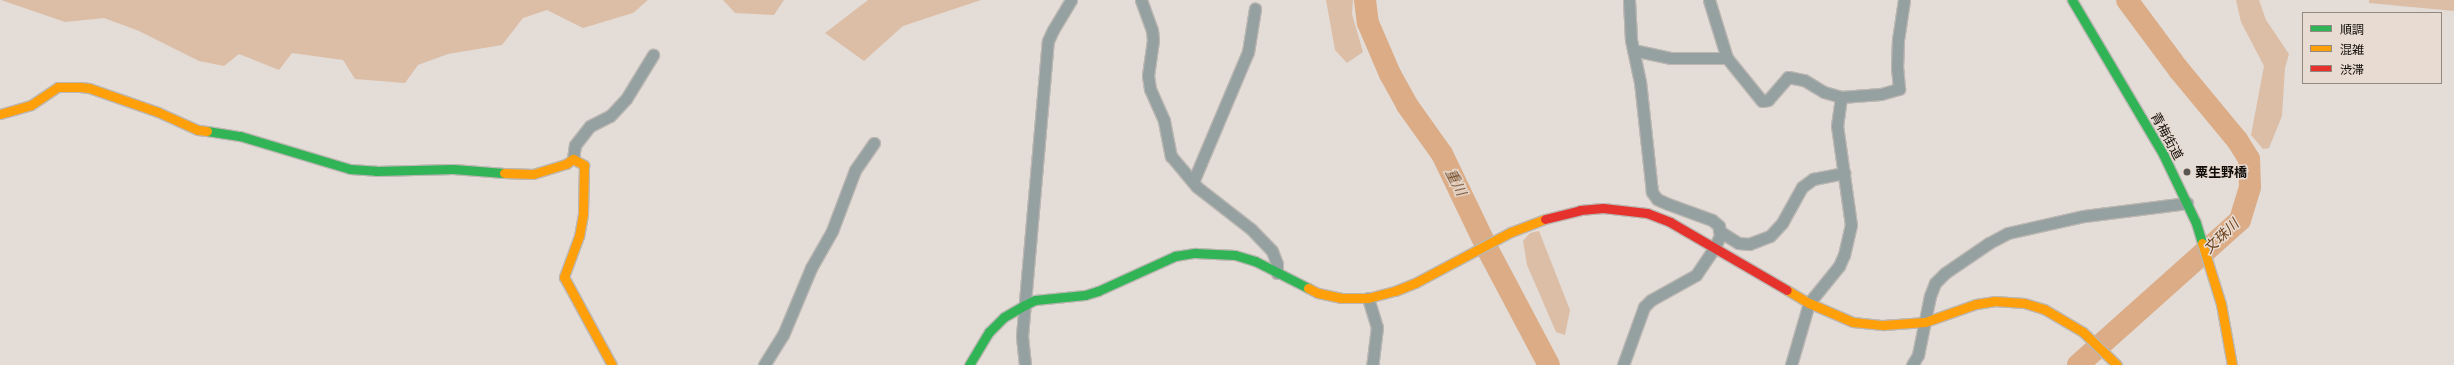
<!DOCTYPE html>
<meta charset="utf-8">
<style>
body{margin:0}
#map{position:relative;width:2454px;height:365px;overflow:hidden;background:#e3dcd7;font-family:Inter,"Noto Sans JP",sans-serif}
div>[style]{position:absolute}
[style*='--x']{left:calc(var(--x)*1px);top:calc(var(--y)*1px);width:calc(var(--w)*1px);rotate:calc(var(--a)*1deg)}
.green>*{inset:0;background:#dcbea7}
.river>*{height:22px;margin:-11px;padding:0 11px;transform-origin:11px;border-radius:11px;background:#dbac85}
.roads{filter:drop-shadow(1px 0 #bcb7b3) drop-shadow(-1px 0 #bcb7b3) drop-shadow(0 1px #bcb7b3) drop-shadow(0 -1px #bcb7b3)}
.street>*{height:11px;margin:-5.5px;padding:0 5.5px;transform-origin:5.5px;border-radius:5.5px;background:#95a0a0}
.fast>*{height:9px;margin:-4.5px;padding:0 4.5px;transform-origin:4.5px;border-radius:4.5px;background:#30b455}
.slow>*{height:9px;margin:-4.5px;padding:0 4.5px;transform-origin:4.5px;border-radius:4.5px;background:#ff9f0a}
.jam>*{height:9px;margin:-4.5px;padding:0 4.5px;transform-origin:4.5px;border-radius:4.5px;background:#e5322d}
.dots>*{width:11px;height:11px;translate:-50% -50%;box-sizing:border-box;border:2px solid #e8dbd2;border-radius:50%}
span{translate:-50% -50%;white-space:nowrap;text-align:center;line-height:1.15;-webkit-text-stroke:3px #e8dbd2;paint-order:stroke}
.street-label{font-size:13px;color:#110d09}
.poi-label{font-size:13px;color:#110d09;font-weight:700}
.left{translate:0 -50%;text-align:left}
.water-label{font-size:14px;color:#6d421b;font-style:italic}
.legend{position:absolute;left:2302px;top:12px;width:140px;height:72px;box-sizing:border-box;background:#e8dbd2;border:1px solid #928982;margin:0;padding:5px 7px;list-style:none;font-size:12px;color:#110d09}
.legend li{display:flex;align-items:center;gap:8px;height:20px}
.legend b{width:20px;border:1px solid #928982}
</style>
<div id="map">
<div class="green">
<i style="clip-path:polygon(1px 0,648px 0,633px 13px,583px 28px,547px 10px,523px 18px,502px 45px,448px 54px,418px 65px,405px 83px,355px 79px,343px 60px,292px 53px,279px 70px,239px 54px,224px 66px,199px 61px,139px 31px,104px 18px,65px 22px)"></i>
<i style="clip-path:polygon(723px 0,784px 0,774px 15px,735px 13px)"></i>
<i style="clip-path:polygon(868px 0,981px 0,903px 26px,864px 61px,825px 33px)"></i>
<i style="clip-path:polygon(1326px 0,1353px 0,1352px 14px,1363px 52px,1347px 63px,1335px 50px)"></i>
<i style="clip-path:polygon(2236px 0,2259px 0,2266px 20px,2289px 54px,2285px 68px,2282px 116px,2269px 148px,2263px 149px,2251px 135px,2264px 66px,2241px 22px)"></i>
<i style="clip-path:polygon(2369px 0,2454px 0,2454px 11px,2369px 3px)"></i>
<i style="clip-path:polygon(1539px 231px,1570px 310px,1565px 335px,1556px 332px,1527px 265px,1523px 241px,1530px 233px)"></i>
</div>
<div class="river">
<i style="--x:1365;--y:0;--w:23;--a:83"></i>
<i style="--x:1368;--y:23;--w:56;--a:66.7"></i>
<i style="--x:1390;--y:74;--w:35;--a:61"></i>
<i style="--x:1407;--y:105;--w:60;--a:54.5"></i>
<i style="--x:1442;--y:154;--w:106;--a:64.4"></i>
<i style="--x:1488;--y:250;--w:130;--a:62.1"></i>
<i style="--x:2078;--y:365;--w:217;--a:-41.8"></i>
<i style="--x:2240;--y:220;--w:34;--a:-73"></i>
<i style="--x:2250;--y:187;--w:28;--a:-92"></i>
<i style="--x:2249;--y:159;--w:22;--a:-122"></i>
<i style="--x:2237;--y:140;--w:91;--a:-129.6"></i>
<i style="--x:2179;--y:70;--w:87;--a:-126.6"></i>
</div>
<div class="roads">
<div class="street">
<i style="--x:1141;--y:0;--w:32;--a:70"></i>
<i style="--x:1152;--y:30;--w:10;--a:84"></i>
<i style="--x:1153;--y:40;--w:36;--a:98"></i>
<i style="--x:1148;--y:76;--w:13;--a:81"></i>
<i style="--x:1150;--y:89;--w:35;--a:66"></i>
<i style="--x:1164;--y:121;--w:36;--a:79"></i>
<i style="--x:1171;--y:156;--w:40;--a:50"></i>
<i style="--x:1197;--y:187;--w:68;--a:37.9"></i>
<i style="--x:1251;--y:229;--w:30;--a:46"></i>
<i style="--x:1272;--y:251;--w:14;--a:69"></i>
<i style="--x:1277;--y:264;--w:9;--a:90"></i>
<i style="--x:1709;--y:0;--w:61;--a:72.8"></i>
<i style="--x:1633;--y:50;--w:39;--a:12"></i>
<i style="--x:1671;--y:58;--w:56;--a:0"></i>
<i style="--x:1727;--y:58;--w:55;--a:50.9"></i>
<i style="--x:1762;--y:101;--w:6;--a:-9"></i>
<i style="--x:1768;--y:100;--w:30;--a:-49"></i>
<i style="--x:1788;--y:77;--w:16;--a:11"></i>
<i style="--x:1804;--y:80;--w:23;--a:31"></i>
<i style="--x:1824;--y:92;--w:18;--a:16"></i>
<i style="--x:1841;--y:97;--w:40;--a:-4.3"></i>
<i style="--x:1881;--y:94;--w:19;--a:-16"></i>
<i style="--x:1899;--y:89;--w:21;--a:-95"></i>
<i style="--x:1897;--y:68;--w:28;--a:-88"></i>
<i style="--x:1898;--y:40;--w:40;--a:-81.5"></i>
<i style="--x:573;--y:159;--w:14;--a:-82"></i>
<i style="--x:575;--y:145;--w:24;--a:-52"></i>
<i style="--x:590;--y:126;--w:22;--a:-27"></i>
<i style="--x:610;--y:116;--w:23;--a:-47"></i>
<i style="--x:626;--y:99;--w:52;--a:-58.5"></i>
<i style="--x:1193;--y:182;--w:141;--a:-67.1"></i>
<i style="--x:1248;--y:52;--w:44;--a:-80.8"></i>
<i style="--x:1719;--y:231;--w:22;--a:32"></i>
<i style="--x:1738;--y:243;--w:11;--a:5"></i>
<i style="--x:1749;--y:244;--w:22;--a:-21"></i>
<i style="--x:1770;--y:236;--w:18;--a:-47"></i>
<i style="--x:1782;--y:223;--w:41;--a:-60.9"></i>
<i style="--x:1802;--y:187;--w:14;--a:-36"></i>
<i style="--x:1813;--y:179;--w:32;--a:-11"></i>
<i style="--x:1368;--y:298;--w:30;--a:73"></i>
<i style="--x:1377;--y:327;--w:38;--a:97"></i>
<i style="--x:764;--y:365;--w:36;--a:-58"></i>
<i style="--x:783;--y:335;--w:73;--a:-67.3"></i>
<i style="--x:811;--y:268;--w:43;--a:-60.4"></i>
<i style="--x:832;--y:231;--w:65;--a:-69.3"></i>
<i style="--x:855;--y:170;--w:33;--a:-55"></i>
<i style="--x:1025;--y:365;--w:29;--a:-96"></i>
<i style="--x:1022;--y:336;--w:296;--a:-85"></i>
<i style="--x:1048;--y:41;--w:12;--a:-66"></i>
<i style="--x:1053;--y:30;--w:35;--a:-59"></i>
<i style="--x:1623;--y:365;--w:62;--a:-70.1"></i>
<i style="--x:1644;--y:307;--w:10;--a:-45"></i>
<i style="--x:1651;--y:300;--w:51;--a:-29.1"></i>
<i style="--x:1696;--y:275;--w:34;--a:-56"></i>
<i style="--x:1715;--y:247;--w:13;--a:-67"></i>
<i style="--x:1720;--y:235;--w:9;--a:-96"></i>
<i style="--x:1719;--y:226;--w:9;--a:-139"></i>
<i style="--x:1712;--y:220;--w:47;--a:-160"></i>
<i style="--x:1668;--y:204;--w:12;--a:-156"></i>
<i style="--x:1657;--y:199;--w:9;--a:-126"></i>
<i style="--x:1652;--y:192;--w:111;--a:-96.2"></i>
<i style="--x:1640;--y:82;--w:43;--a:-102.1"></i>
<i style="--x:1631;--y:40;--w:40;--a:-92.9"></i>
<i style="--x:1791;--y:365;--w:65;--a:-73.8"></i>
<i style="--x:1809;--y:303;--w:48;--a:-51"></i>
<i style="--x:1839;--y:266;--w:12;--a:-66"></i>
<i style="--x:1844;--y:255;--w:31;--a:-77"></i>
<i style="--x:1851;--y:225;--w:100;--a:-98"></i>
<i style="--x:1837;--y:126;--w:29;--a:-82"></i>
<i style="--x:1912;--y:365;--w:12;--a:-59"></i>
<i style="--x:1918;--y:355;--w:60;--a:-78.5"></i>
<i style="--x:1930;--y:296;--w:14;--a:-69"></i>
<i style="--x:1935;--y:283;--w:14;--a:-45"></i>
<i style="--x:1945;--y:273;--w:53;--a:-34.3"></i>
<i style="--x:1989;--y:243;--w:21;--a:-28"></i>
<i style="--x:2008;--y:233;--w:78;--a:-12.6"></i>
<i style="--x:2084;--y:216;--w:104;--a:-7.2"></i>
</div>
<div class="fast">
<i style="--x:2072;--y:0;--w:179;--a:59.4"></i>
<i style="--x:2163;--y:154;--w:76;--a:64.4"></i>
<i style="--x:2196;--y:223;--w:21;--a:73"></i>
<i style="--x:207;--y:131;--w:33;--a:9"></i>
<i style="--x:240;--y:136;--w:115;--a:16.7"></i>
<i style="--x:350;--y:169;--w:26;--a:4"></i>
<i style="--x:376;--y:171;--w:77;--a:-1.5"></i>
<i style="--x:453;--y:169;--w:51;--a:4.5"></i>
<i style="--x:969;--y:365;--w:39;--a:-59"></i>
<i style="--x:989;--y:332;--w:21;--a:-45"></i>
<i style="--x:1004;--y:317;--w:24;--a:-30"></i>
<i style="--x:1025;--y:305;--w:11;--a:-27"></i>
<i style="--x:1035;--y:300;--w:50;--a:-5.7"></i>
<i style="--x:1085;--y:295;--w:14;--a:-17"></i>
<i style="--x:1098;--y:291;--w:85;--a:-24.4"></i>
<i style="--x:1175;--y:256;--w:20;--a:-9"></i>
<i style="--x:1195;--y:253;--w:40;--a:2.9"></i>
<i style="--x:1235;--y:255;--w:21;--a:17"></i>
<i style="--x:1255;--y:261;--w:59;--a:27"></i>
</div>
<div class="slow">
<i style="--x:0;--y:114;--w:32;--a:-16"></i>
<i style="--x:31;--y:105;--w:32;--a:-34"></i>
<i style="--x:58;--y:87;--w:22;--a:0"></i>
<i style="--x:80;--y:87;--w:9;--a:6"></i>
<i style="--x:89;--y:88;--w:73;--a:19.2"></i>
<i style="--x:158;--y:112;--w:44;--a:24.2"></i>
<i style="--x:198;--y:130;--w:9;--a:6"></i>
<i style="--x:504;--y:173;--w:29;--a:2"></i>
<i style="--x:533;--y:174;--w:34;--a:-17"></i>
<i style="--x:566;--y:164;--w:9;--a:-36"></i>
<i style="--x:573;--y:159;--w:13;--a:29"></i>
<i style="--x:584;--y:165;--w:49;--a:91.2"></i>
<i style="--x:583;--y:214;--w:22;--a:100"></i>
<i style="--x:579;--y:236;--w:44;--a:110.1"></i>
<i style="--x:564;--y:277;--w:100;--a:61.4"></i>
<i style="--x:2202;--y:243;--w:64;--a:72.7"></i>
<i style="--x:2221;--y:304;--w:62;--a:79.8"></i>
<i style="--x:1308;--y:288;--w:11;--a:27"></i>
<i style="--x:1318;--y:293;--w:24;--a:12"></i>
<i style="--x:1341;--y:298;--w:27;--a:0"></i>
<i style="--x:1368;--y:298;--w:28;--a:-15"></i>
<i style="--x:1395;--y:291;--w:22;--a:-22"></i>
<i style="--x:1415;--y:283;--w:109;--a:-28"></i>
<i style="--x:1511;--y:232;--w:36;--a:-21"></i>
<i style="--x:1787;--y:290;--w:26;--a:31"></i>
<i style="--x:1809;--y:303;--w:48;--a:23.4"></i>
<i style="--x:1853;--y:322;--w:30;--a:6"></i>
<i style="--x:1883;--y:325;--w:42;--a:-4.1"></i>
<i style="--x:1925;--y:322;--w:54;--a:-19.4"></i>
<i style="--x:1976;--y:304;--w:18;--a:-9"></i>
<i style="--x:1994;--y:301;--w:30;--a:4"></i>
<i style="--x:2024;--y:303;--w:21;--a:17"></i>
<i style="--x:2044;--y:309;--w:45;--a:30.5"></i>
<i style="--x:2083;--y:332;--w:47;--a:44.1"></i>
</div>
<div class="jam">
<i style="--x:1545;--y:219;--w:36;--a:-14"></i>
<i style="--x:1580;--y:210;--w:23;--a:-5"></i>
<i style="--x:1603;--y:208;--w:44;--a:6.5"></i>
<i style="--x:1647;--y:213;--w:25;--a:21"></i>
<i style="--x:1670;--y:222;--w:135;--a:30.2"></i>
</div>
</div>
<div class="dots">
<i style="left:2187px;top:172px;background:#5a5551"></i>
</div>
<div class="street-label">
<span style="left:2167px;top:136px;rotate:61deg">青梅街道</span>
</div>
<div class="poi-label">
<span class="left" style="left:2195px;top:172px">粟生野橋</span>
</div>
<div class="water-label">
<span style="left:1456px;top:182px;rotate:63deg">重川</span>
<span style="left:2221px;top:236px;rotate:-44deg">文珠川</span>
</div>
<ul class="legend">
<li><b style="height:5px;background:#30b455"></b>順調</li>
<li><b style="height:5px;background:#ff9f0a"></b>混雑</li>
<li><b style="height:5px;background:#e5322d"></b>渋滞</li>
</ul>
</div>
